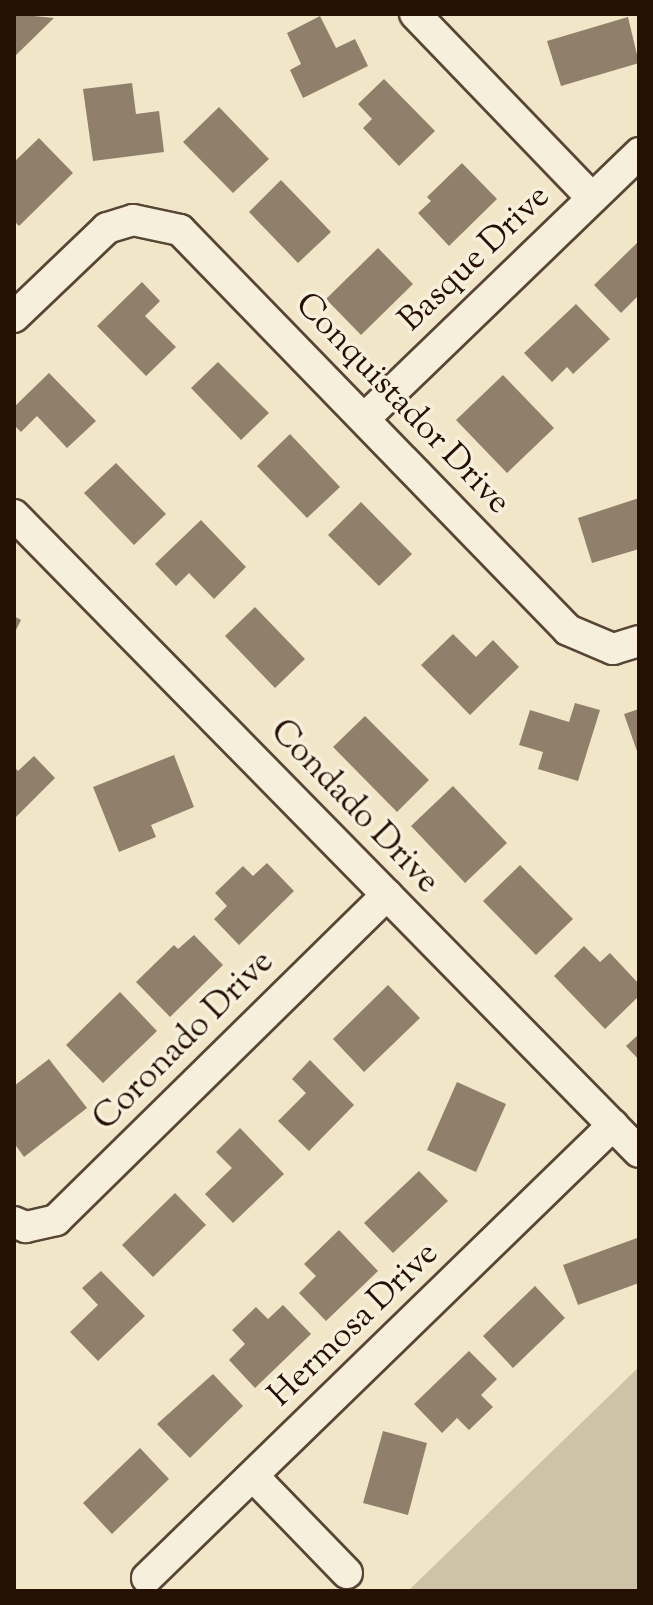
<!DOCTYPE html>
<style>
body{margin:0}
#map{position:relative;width:653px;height:1605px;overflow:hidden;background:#f1e7c8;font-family:"Sorts Mill Goudy",serif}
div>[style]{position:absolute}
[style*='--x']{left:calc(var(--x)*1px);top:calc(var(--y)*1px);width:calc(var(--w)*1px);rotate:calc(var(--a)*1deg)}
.green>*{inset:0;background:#cec2a7}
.building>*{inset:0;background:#907f6a}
.roads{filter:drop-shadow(2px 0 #594536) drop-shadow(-2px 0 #594536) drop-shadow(0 2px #594536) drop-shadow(0 -2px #594536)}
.street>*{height:30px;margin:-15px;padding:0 15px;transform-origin:15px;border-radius:15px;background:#f6efdb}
span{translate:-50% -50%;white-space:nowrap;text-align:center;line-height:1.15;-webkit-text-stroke:7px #f6efdb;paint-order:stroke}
.street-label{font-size:34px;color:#260f05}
.frame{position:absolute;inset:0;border:16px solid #260f05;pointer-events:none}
</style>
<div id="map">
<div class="green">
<i style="clip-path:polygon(639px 1367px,639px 1591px,408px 1591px)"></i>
</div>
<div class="building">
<i style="clip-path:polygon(14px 14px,54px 18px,14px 57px)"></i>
<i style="clip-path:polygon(320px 16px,336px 48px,355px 39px,368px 66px,303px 98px,290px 70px,301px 64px,287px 33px)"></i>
<i style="clip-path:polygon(628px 17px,639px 63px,561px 86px,547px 41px)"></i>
<i style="clip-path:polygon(384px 79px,435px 131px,399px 166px,363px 128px,372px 119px,358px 104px)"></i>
<i style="clip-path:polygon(132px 83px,136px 114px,159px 111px,164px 152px,93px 161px,83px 89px)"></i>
<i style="clip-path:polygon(219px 107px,269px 159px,233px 193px,183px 142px)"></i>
<i style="clip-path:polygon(39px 138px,73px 173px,19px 226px,14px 221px,14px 162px)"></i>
<i style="clip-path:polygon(462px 163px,497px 199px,449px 246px,418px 213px,431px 201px,427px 197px)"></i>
<i style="clip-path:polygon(281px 180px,331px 232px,298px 263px,249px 212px)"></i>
<i style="clip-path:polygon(639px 241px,639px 295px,621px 313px,594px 285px)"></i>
<i style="clip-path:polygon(378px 248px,413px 284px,361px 335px,326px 299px)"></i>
<i style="clip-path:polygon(142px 282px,160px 301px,145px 316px,176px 347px,146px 376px,97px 326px)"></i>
<i style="clip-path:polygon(576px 304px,610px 339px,573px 374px,567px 367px,552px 382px,524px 353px)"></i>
<i style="clip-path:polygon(218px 362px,269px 413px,241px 440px,191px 388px)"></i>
<i style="clip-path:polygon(49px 373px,96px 421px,67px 448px,37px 416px,21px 432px,14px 425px,14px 407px)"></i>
<i style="clip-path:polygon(503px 375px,554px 428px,507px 473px,456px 420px)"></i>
<i style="clip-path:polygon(290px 434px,340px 487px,307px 518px,257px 466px)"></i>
<i style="clip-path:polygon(116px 463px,166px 514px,134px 545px,84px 493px)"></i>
<i style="clip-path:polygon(639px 498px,639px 549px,592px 563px,578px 518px)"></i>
<i style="clip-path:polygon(361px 502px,412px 554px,379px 586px,328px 535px)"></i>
<i style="clip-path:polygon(201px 520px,246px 567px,214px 599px,189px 573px,176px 586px,155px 564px)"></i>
<i style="clip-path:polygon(255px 607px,305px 659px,275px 688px,225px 636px)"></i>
<i style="clip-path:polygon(14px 616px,21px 620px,14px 634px)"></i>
<i style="clip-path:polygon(453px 634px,476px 657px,493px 640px,519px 667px,470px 715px,421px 665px)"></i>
<i style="clip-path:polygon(575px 703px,600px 710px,578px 781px,538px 769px,543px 752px,519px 745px,530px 710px,569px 722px)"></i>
<i style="clip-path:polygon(639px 709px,639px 757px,624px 714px)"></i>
<i style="clip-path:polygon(365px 716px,429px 780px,397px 812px,333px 747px)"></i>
<i style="clip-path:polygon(174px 755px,194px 807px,151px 825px,156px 837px,119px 852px,93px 787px)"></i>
<i style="clip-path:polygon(34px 756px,55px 778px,14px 819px,14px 767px,18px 771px)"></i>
<i style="clip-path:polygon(453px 786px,507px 843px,465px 883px,411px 826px)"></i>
<i style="clip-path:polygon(267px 863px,294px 891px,239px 945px,214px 919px,227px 906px,215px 893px,243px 866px,253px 876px)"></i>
<i style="clip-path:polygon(520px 865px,573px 919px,536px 955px,483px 901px)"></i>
<i style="clip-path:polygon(194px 935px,223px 965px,170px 1017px,136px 982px,174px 945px,178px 949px)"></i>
<i style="clip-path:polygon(584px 946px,600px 962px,610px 953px,639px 984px,639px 996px,605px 1029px,554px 976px)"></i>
<i style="clip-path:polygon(388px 985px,420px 1018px,364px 1072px,333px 1039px)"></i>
<i style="clip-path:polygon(120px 992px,157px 1031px,103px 1083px,66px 1045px)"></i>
<i style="clip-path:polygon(639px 1034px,639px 1060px,626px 1046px)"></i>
<i style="clip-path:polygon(49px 1059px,87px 1108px,24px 1157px,14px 1143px,14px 1086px)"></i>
<i style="clip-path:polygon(310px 1060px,354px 1105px,309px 1151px,278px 1121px,306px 1093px,292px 1079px)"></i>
<i style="clip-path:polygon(457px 1082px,506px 1104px,476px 1172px,427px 1150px)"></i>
<i style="clip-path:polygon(240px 1128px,284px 1174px,233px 1223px,205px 1194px,232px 1168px,216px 1152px)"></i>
<i style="clip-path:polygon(419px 1171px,448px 1201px,393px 1253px,364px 1223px)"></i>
<i style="clip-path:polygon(175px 1193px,206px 1225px,153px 1277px,122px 1245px)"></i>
<i style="clip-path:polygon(339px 1230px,378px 1271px,326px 1321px,299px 1293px,316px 1276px,304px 1264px)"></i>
<i style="clip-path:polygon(637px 1238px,639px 1283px,578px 1305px,563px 1265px)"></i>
<i style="clip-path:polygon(101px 1271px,145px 1316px,98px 1361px,70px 1332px,98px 1305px,82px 1288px)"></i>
<i style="clip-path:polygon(535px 1286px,565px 1318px,513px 1368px,483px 1336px)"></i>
<i style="clip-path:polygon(283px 1305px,311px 1334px,255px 1388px,229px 1360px,245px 1344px,232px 1330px,256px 1307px,268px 1319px)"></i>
<i style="clip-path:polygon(469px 1351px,497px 1379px,481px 1395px,493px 1407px,469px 1430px,457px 1418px,442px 1433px,414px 1404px)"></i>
<i style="clip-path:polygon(213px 1374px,243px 1406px,190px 1458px,157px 1424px)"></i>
<i style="clip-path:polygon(383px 1431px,427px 1443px,408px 1515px,363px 1503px)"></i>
<i style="clip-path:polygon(140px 1448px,169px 1479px,112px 1534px,83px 1503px)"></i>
</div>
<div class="roads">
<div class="street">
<i style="--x:415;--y:14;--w:255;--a:46.1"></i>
<i style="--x:14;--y:317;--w:129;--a:-43.7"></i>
<i style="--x:107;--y:228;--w:27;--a:-17"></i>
<i style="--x:133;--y:220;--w:48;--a:12"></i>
<i style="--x:180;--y:230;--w:557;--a:45.87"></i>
<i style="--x:568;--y:630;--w:49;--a:22.9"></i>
<i style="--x:613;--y:649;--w:27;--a:-17"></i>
<i style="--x:364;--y:419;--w:383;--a:-44"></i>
<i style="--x:14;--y:515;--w:892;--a:45.54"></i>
<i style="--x:14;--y:1222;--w:13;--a:23"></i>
<i style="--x:26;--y:1227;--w:31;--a:-13"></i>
<i style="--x:56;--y:1220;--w:464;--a:-44.5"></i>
<i style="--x:253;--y:1476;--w:135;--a:45.9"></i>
<i style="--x:147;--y:1578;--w:650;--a:-44.19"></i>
</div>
</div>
<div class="street-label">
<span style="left:475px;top:259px;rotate:-44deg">Basque Drive</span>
<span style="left:402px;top:404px;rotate:46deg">Conquistador Drive</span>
<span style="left:354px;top:807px;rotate:46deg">Condado Drive</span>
<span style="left:184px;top:1041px;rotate:-45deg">Coronado Drive</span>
<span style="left:354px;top:1325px;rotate:-44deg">Hermosa Drive</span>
</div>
<div class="frame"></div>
</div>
